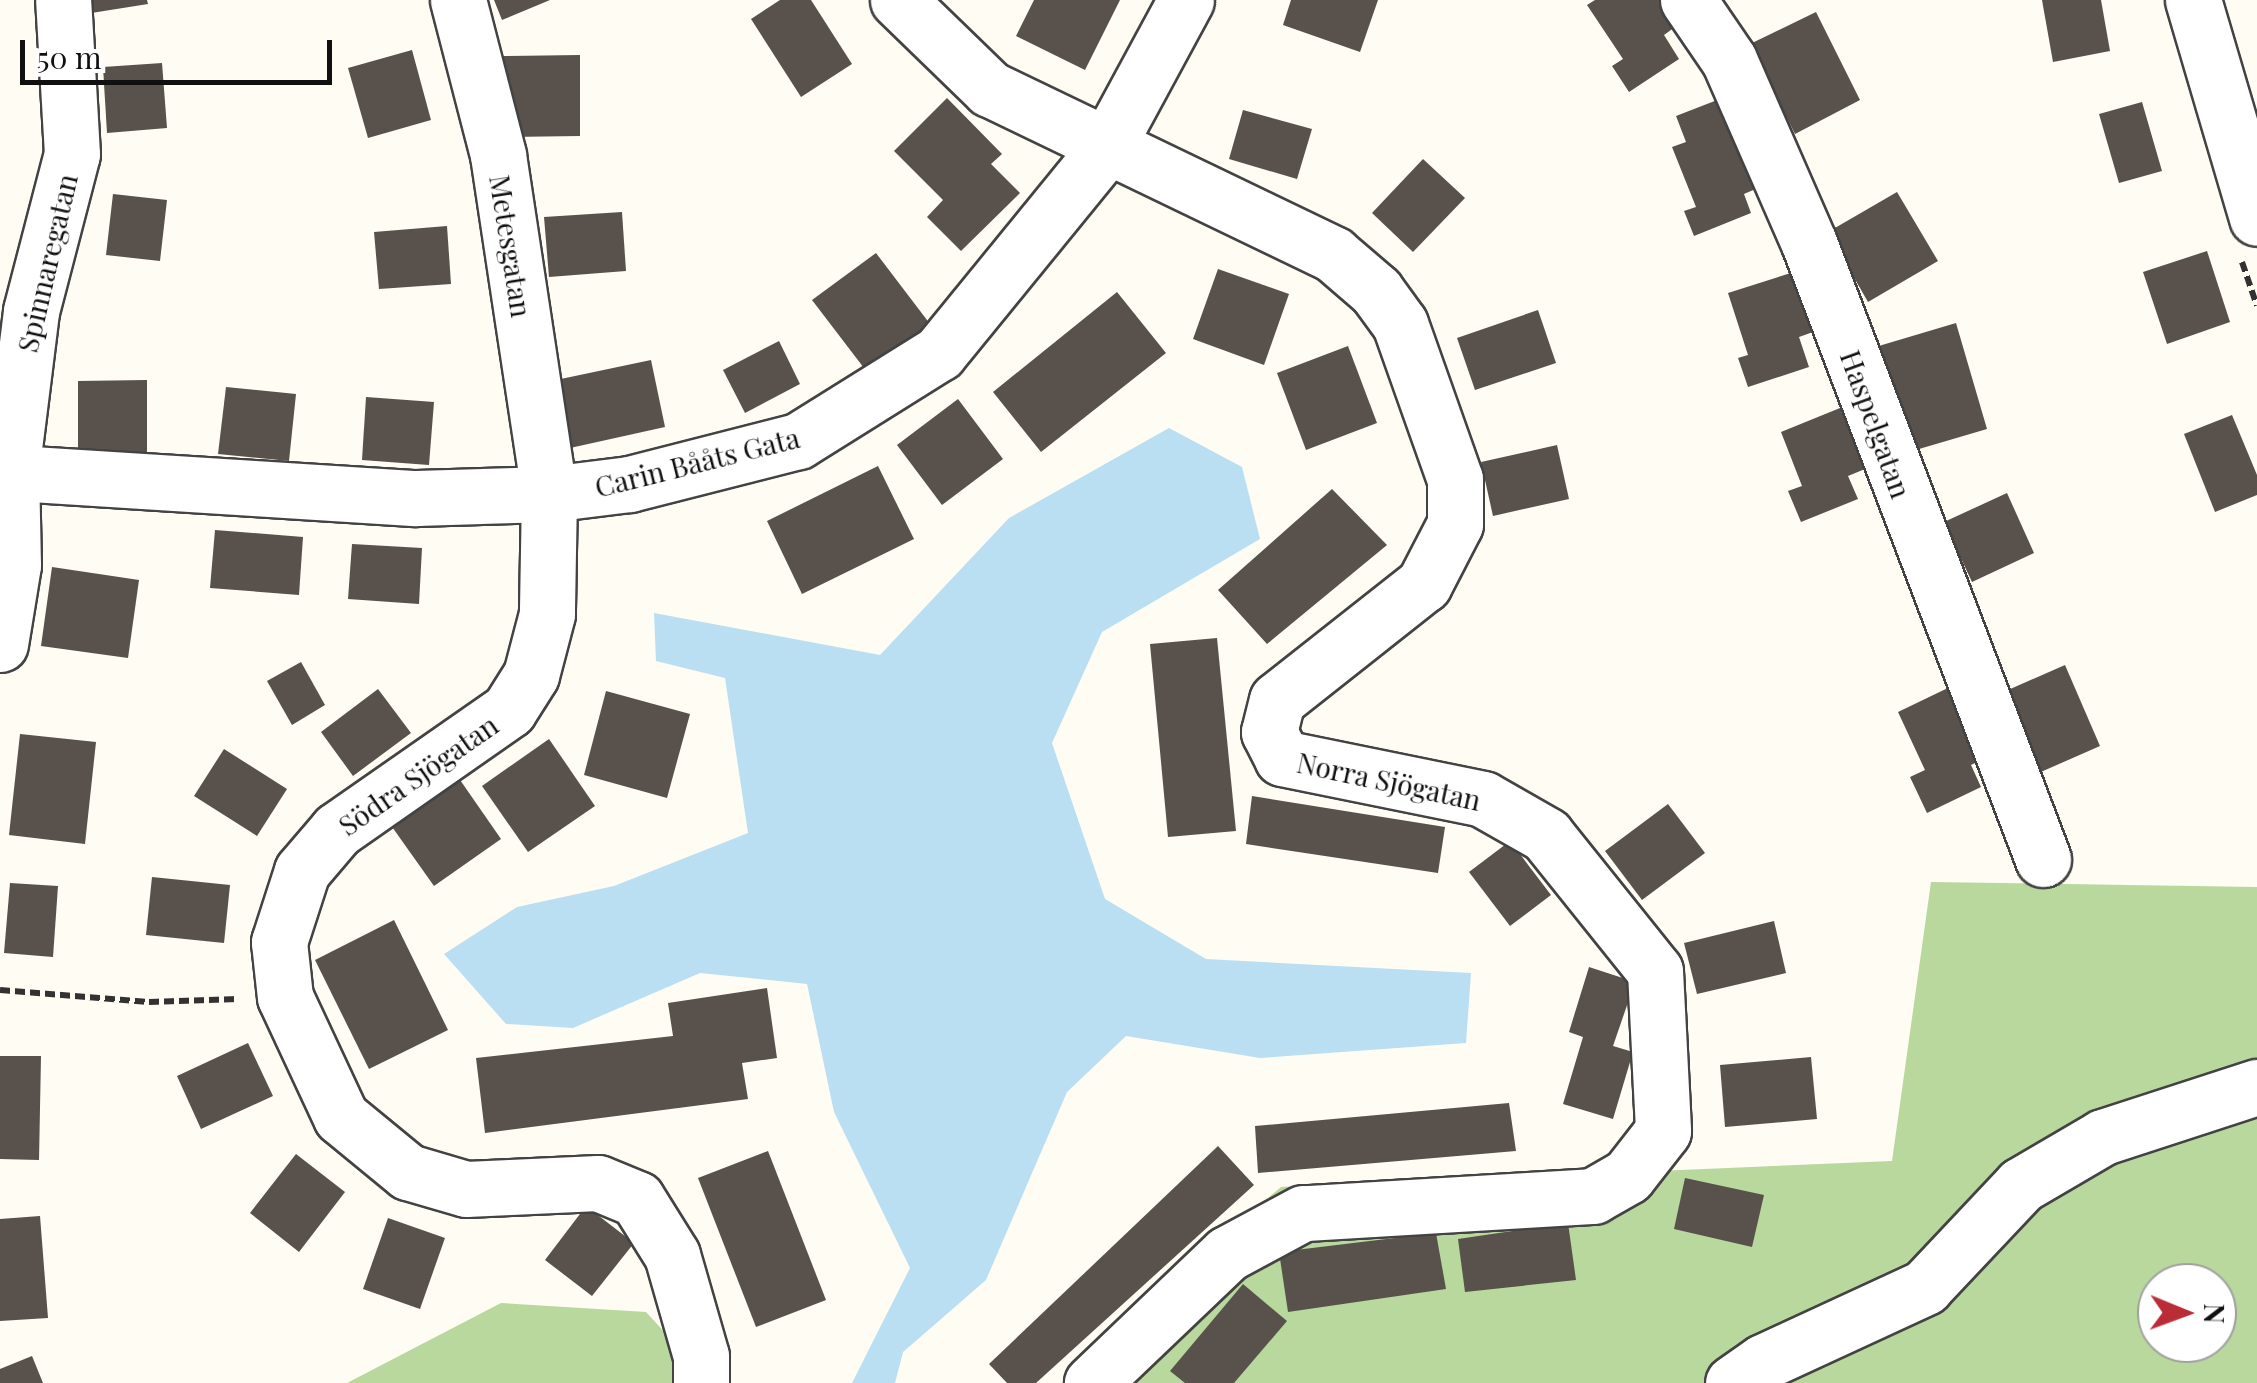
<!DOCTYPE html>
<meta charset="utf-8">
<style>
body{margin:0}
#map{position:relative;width:2257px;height:1383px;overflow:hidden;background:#fefcf3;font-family:"Playfair Display",serif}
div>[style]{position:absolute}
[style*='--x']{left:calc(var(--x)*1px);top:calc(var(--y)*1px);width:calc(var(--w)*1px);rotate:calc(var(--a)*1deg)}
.forest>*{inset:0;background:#b8d89d}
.water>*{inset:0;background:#badff3}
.building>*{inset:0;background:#58514c}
.path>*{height:6px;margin-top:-3px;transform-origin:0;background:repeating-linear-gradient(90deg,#323232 0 10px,transparent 0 15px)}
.roads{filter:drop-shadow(2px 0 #434343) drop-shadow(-2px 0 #434343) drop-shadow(0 2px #434343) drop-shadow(0 -2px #434343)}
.minor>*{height:55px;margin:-27.5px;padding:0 27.5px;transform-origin:27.5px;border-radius:27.5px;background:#fff}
span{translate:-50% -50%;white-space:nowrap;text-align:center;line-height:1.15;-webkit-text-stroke:10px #fff;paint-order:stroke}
.street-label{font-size:28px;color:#101010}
.north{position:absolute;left:2137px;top:1263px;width:100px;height:100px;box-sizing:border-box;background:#fff;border:2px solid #9f9f9f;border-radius:50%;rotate:91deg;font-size:28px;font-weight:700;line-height:40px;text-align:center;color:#101010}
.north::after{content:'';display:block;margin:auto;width:35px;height:45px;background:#ba2d36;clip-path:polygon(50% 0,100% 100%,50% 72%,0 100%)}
.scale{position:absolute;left:20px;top:40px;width:312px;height:45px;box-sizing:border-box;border:5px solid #101010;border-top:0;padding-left:12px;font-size:30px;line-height:35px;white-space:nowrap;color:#101010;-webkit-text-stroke:8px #fff;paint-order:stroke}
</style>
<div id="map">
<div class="forest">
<i style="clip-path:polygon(evenodd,1931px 882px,2257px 887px,2257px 1383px,1084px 1383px,1110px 1332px,1281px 1187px,1892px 1161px,1931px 882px,2157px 1283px,2217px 1283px,2217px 1343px,2157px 1343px,2157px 1283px)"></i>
<i style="clip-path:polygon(501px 1303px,646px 1312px,711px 1383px,347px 1383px)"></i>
</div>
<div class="water">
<i style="clip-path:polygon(1169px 428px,1242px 467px,1260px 539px,1102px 632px,1052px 743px,1105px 899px,1206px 959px,1471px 973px,1466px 1043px,1260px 1058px,1126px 1036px,1067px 1092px,986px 1280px,903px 1352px,895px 1383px,852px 1383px,910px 1268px,834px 1112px,807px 984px,700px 973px,573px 1028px,506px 1024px,444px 954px,517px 907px,614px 886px,748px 833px,725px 678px,656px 661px,654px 613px,880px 655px,1009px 518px)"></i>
</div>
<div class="building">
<i style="clip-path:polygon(83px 0,147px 0,148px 4px,85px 14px)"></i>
<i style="clip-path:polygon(494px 0,550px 0,502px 20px)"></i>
<i style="clip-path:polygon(780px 0,811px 0,852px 64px,801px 97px,751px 19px)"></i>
<i style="clip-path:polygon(1034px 0,1120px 0,1085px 70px,1016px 36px)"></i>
<i style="clip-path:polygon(1291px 0,1378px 0,1360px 52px,1283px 25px)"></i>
<i style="clip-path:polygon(1595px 0,1663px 0,1679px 24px,1664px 35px,1679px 59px,1629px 92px,1612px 66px,1623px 59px,1587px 5px)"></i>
<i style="clip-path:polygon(2042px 0,2101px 0,2110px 51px,2053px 62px)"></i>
<i style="clip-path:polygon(1816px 12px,1860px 100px,1795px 134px,1750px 44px)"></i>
<i style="clip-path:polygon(412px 50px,431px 120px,368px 138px,348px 68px)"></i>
<i style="clip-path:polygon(580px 55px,580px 136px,504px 137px,503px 56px)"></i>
<i style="clip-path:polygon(162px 63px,167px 128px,107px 133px,103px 67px)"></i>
<i style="clip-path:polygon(1725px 97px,1760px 187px,1744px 194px,1751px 213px,1694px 236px,1684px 211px,1696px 207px,1672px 147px,1686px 142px,1676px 116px)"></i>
<i style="clip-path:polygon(947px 98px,1002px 154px,991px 164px,1020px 193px,961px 251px,927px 217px,943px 200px,894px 151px)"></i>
<i style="clip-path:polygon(2142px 102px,2162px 171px,2119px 183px,2099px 114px)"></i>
<i style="clip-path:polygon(1243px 110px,1312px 129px,1297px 179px,1229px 159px)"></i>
<i style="clip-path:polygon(1423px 159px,1465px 198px,1413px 252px,1372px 213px)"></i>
<i style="clip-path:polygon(1897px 192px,1938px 261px,1868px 302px,1828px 232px)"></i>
<i style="clip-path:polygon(113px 194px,167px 200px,160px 261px,106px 255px)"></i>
<i style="clip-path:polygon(622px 212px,626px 271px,549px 277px,544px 217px)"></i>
<i style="clip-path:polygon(447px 226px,451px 284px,379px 289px,374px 232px)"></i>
<i style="clip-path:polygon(2207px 251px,2230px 322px,2167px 344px,2143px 272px)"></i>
<i style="clip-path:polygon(876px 253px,930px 324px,867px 372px,812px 300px)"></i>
<i style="clip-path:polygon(1218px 269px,1289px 294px,1264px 365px,1193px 339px)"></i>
<i style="clip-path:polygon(1794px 272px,1813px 332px,1799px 337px,1809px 367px,1748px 387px,1738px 358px,1748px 355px,1728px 293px)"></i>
<i style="clip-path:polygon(1117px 292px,1166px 353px,1041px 452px,993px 392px)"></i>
<i style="clip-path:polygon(1538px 310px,1556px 363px,1475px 390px,1457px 338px)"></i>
<i style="clip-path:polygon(1956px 323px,1987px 429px,1902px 454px,1872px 348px)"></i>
<i style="clip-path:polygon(779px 341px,800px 384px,745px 413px,723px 370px)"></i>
<i style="clip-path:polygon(1348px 346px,1377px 423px,1306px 450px,1277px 373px)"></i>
<i style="clip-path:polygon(651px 360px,665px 427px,570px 448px,556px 380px)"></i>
<i style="clip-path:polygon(147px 380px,147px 457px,78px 457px,78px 381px)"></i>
<i style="clip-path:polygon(226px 387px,296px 394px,289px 461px,218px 454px)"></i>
<i style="clip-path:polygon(366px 397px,434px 402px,429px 465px,362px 460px)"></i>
<i style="clip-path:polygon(958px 399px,1003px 459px,942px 505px,897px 445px)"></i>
<i style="clip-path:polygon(1840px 408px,1865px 469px,1848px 476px,1858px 499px,1801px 522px,1788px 491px,1802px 486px,1781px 432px)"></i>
<i style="clip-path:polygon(2232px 415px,2257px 475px,2257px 495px,2215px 512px,2184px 434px)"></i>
<i style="clip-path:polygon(1557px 445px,1569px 499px,1493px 516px,1481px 462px)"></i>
<i style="clip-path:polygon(878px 466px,914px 539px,802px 594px,767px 521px)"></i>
<i style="clip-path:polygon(1332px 489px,1387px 545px,1267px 644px,1218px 590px)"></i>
<i style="clip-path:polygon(2007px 493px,2034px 553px,1972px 582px,1944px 522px)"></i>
<i style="clip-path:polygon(215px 530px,303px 537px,299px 595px,210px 588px)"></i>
<i style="clip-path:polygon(352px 544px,422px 548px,419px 604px,348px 599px)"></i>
<i style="clip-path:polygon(52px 567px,139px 580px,128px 658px,41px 646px)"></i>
<i style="clip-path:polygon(1217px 638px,1236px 831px,1168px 837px,1150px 644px)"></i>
<i style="clip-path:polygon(301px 662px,325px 705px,292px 725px,267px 681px)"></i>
<i style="clip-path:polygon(2065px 665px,2100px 746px,2034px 775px,1999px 694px)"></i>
<i style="clip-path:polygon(1952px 686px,1985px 758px,1971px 765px,1981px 787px,1927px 813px,1910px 777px,1925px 770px,1898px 712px)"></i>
<i style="clip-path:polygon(378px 689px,411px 733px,353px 776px,321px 732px)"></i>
<i style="clip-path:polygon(606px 691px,690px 714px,667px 798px,584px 775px)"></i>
<i style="clip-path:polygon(20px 734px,96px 742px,85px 844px,9px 835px)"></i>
<i style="clip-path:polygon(549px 739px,595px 806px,528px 852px,482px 786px)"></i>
<i style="clip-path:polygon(224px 749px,287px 789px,257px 836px,194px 796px)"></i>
<i style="clip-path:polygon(458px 777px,501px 839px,434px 886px,390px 824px)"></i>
<i style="clip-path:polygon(1252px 796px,1445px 827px,1438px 873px,1246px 844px)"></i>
<i style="clip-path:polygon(1668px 804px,1705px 853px,1642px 900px,1605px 851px)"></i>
<i style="clip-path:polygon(1510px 841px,1551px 895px,1510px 926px,1469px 872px)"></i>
<i style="clip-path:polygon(152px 877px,230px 885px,224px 943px,146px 935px)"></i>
<i style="clip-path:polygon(10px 883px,58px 886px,53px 957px,4px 953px)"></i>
<i style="clip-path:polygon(394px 920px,448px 1030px,369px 1069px,315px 960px)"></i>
<i style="clip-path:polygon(1774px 921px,1786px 973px,1697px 994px,1684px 943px)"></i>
<i style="clip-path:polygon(1589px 967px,1635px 982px,1613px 1046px,1633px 1052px,1613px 1119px,1563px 1104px,1583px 1037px,1569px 1032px)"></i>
<i style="clip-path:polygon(767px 988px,777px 1058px,742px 1063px,748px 1099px,485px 1133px,476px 1058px,673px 1036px,668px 1003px)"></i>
<i style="clip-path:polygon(248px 1043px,273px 1096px,201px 1129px,177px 1076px)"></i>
<i style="clip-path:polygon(0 1056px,41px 1056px,39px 1160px,0 1159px)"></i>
<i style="clip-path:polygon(1811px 1057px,1817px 1119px,1725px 1127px,1720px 1065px)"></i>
<i style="clip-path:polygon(1509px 1103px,1516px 1151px,1258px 1173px,1255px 1126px)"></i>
<i style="clip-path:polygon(1218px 1146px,1254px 1185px,1036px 1383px,1007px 1383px,989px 1364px)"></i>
<i style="clip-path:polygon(768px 1151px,826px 1300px,756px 1327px,698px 1178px)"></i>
<i style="clip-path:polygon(296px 1154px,345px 1192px,299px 1252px,250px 1213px)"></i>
<i style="clip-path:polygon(1685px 1178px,1764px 1195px,1752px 1247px,1674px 1229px)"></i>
<i style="clip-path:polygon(586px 1206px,634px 1243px,592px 1296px,545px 1260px)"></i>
<i style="clip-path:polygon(40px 1216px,48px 1318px,0 1321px,0 1219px)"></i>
<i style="clip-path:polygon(388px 1218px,445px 1238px,420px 1309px,363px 1289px)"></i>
<i style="clip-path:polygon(1568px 1223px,1576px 1280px,1465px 1292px,1458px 1239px)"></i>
<i style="clip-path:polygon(1436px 1233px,1446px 1289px,1288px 1312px,1279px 1252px)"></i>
<i style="clip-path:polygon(1243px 1284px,1287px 1321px,1234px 1383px,1185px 1383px,1170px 1371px)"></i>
<i style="clip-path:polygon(32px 1356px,43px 1383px,0 1383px,0 1369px)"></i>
</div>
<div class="path">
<i style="--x:2242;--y:262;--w:46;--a:71.2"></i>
<i style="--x:0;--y:990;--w:149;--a:4.6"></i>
<i style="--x:149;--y:1002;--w:89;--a:-1.9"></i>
</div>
<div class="roads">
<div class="minor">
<i style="--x:458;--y:0;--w:160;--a:75.5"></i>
<i style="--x:498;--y:155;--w:343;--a:81.4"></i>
<i style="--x:549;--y:494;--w:120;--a:91"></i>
<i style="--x:547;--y:614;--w:63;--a:104.7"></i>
<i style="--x:531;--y:675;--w:41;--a:122.2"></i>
<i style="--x:509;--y:710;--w:210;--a:145.1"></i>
<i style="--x:337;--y:830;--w:54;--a:130.5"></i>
<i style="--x:302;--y:871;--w:75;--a:107.9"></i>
<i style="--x:279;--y:942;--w:55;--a:83.8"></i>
<i style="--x:285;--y:997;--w:132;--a:65"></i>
<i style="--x:341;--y:1117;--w:87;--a:39.4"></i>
<i style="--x:408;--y:1172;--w:60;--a:16.3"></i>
<i style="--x:466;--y:1189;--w:132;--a:-2.6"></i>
<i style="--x:598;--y:1183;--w:42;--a:22.3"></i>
<i style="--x:637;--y:1199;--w:66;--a:58"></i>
<i style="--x:672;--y:1255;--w:105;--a:74"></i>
<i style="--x:701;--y:1356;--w:27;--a:90"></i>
<i style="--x:898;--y:0;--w:128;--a:44.1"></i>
<i style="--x:990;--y:89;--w:381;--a:25.7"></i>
<i style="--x:1333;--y:254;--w:57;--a:40.7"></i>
<i style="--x:1376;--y:291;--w:41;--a:54"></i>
<i style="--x:1400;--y:324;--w:164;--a:70.5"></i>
<i style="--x:1455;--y:479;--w:45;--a:90"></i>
<i style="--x:1455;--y:524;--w:68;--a:117.3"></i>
<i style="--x:1424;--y:584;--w:187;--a:141.7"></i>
<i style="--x:1277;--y:700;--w:33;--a:104"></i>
<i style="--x:1269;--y:732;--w:29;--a:63"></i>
<i style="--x:1282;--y:758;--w:205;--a:11.5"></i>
<i style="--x:1483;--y:799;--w:73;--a:29.7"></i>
<i style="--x:1546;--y:835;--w:174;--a:51.3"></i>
<i style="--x:1655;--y:971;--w:160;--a:87.1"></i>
<i style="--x:1663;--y:1131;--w:57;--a:127.9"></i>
<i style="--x:1628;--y:1176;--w:40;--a:150.3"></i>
<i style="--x:1593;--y:1196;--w:290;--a:176.6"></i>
<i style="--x:1303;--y:1213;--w:86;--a:151.7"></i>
<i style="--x:1227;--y:1254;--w:187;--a:136.3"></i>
<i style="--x:1688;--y:0;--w:73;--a:55.7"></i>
<i style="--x:1729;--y:60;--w:200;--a:66.4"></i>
<i style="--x:1809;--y:243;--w:659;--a:69.2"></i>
<i style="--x:2193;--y:0;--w:227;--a:73.6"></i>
<i style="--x:0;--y:472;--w:417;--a:3.6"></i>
<i style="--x:416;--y:498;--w:133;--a:-1.7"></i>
<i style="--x:549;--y:494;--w:81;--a:-7.1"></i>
<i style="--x:629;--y:484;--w:174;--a:-14.3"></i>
<i style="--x:798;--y:441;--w:166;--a:-32"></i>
<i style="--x:939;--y:353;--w:264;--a:-50.8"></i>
<i style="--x:1106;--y:148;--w:168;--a:-61.6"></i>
<i style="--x:0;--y:644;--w:80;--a:-80.7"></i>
<i style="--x:13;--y:565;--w:93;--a:-91.2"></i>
<i style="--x:11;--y:472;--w:162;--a:-82.9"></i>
<i style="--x:31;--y:311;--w:162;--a:-75.4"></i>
<i style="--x:72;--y:154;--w:154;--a:-93.3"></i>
<i style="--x:1733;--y:1383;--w:37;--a:-35"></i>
<i style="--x:1763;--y:1362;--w:179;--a:-24.8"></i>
<i style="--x:1925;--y:1287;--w:140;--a:-46.7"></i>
<i style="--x:2021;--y:1185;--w:95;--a:-30.3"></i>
<i style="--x:2103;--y:1137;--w:162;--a:-18"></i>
</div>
</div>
<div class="street-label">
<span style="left:511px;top:246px;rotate:81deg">Metesgatan</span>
<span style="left:47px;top:263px;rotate:-77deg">Spinnaregatan</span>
<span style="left:1876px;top:424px;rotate:70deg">Haspelgatan</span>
<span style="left:697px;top:462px;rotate:-14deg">Carin Bååts Gata</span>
<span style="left:418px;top:775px;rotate:-35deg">Södra Sjögatan</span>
<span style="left:1389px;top:781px;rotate:12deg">Norra Sjögatan</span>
</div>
<div class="north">N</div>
<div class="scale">50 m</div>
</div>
